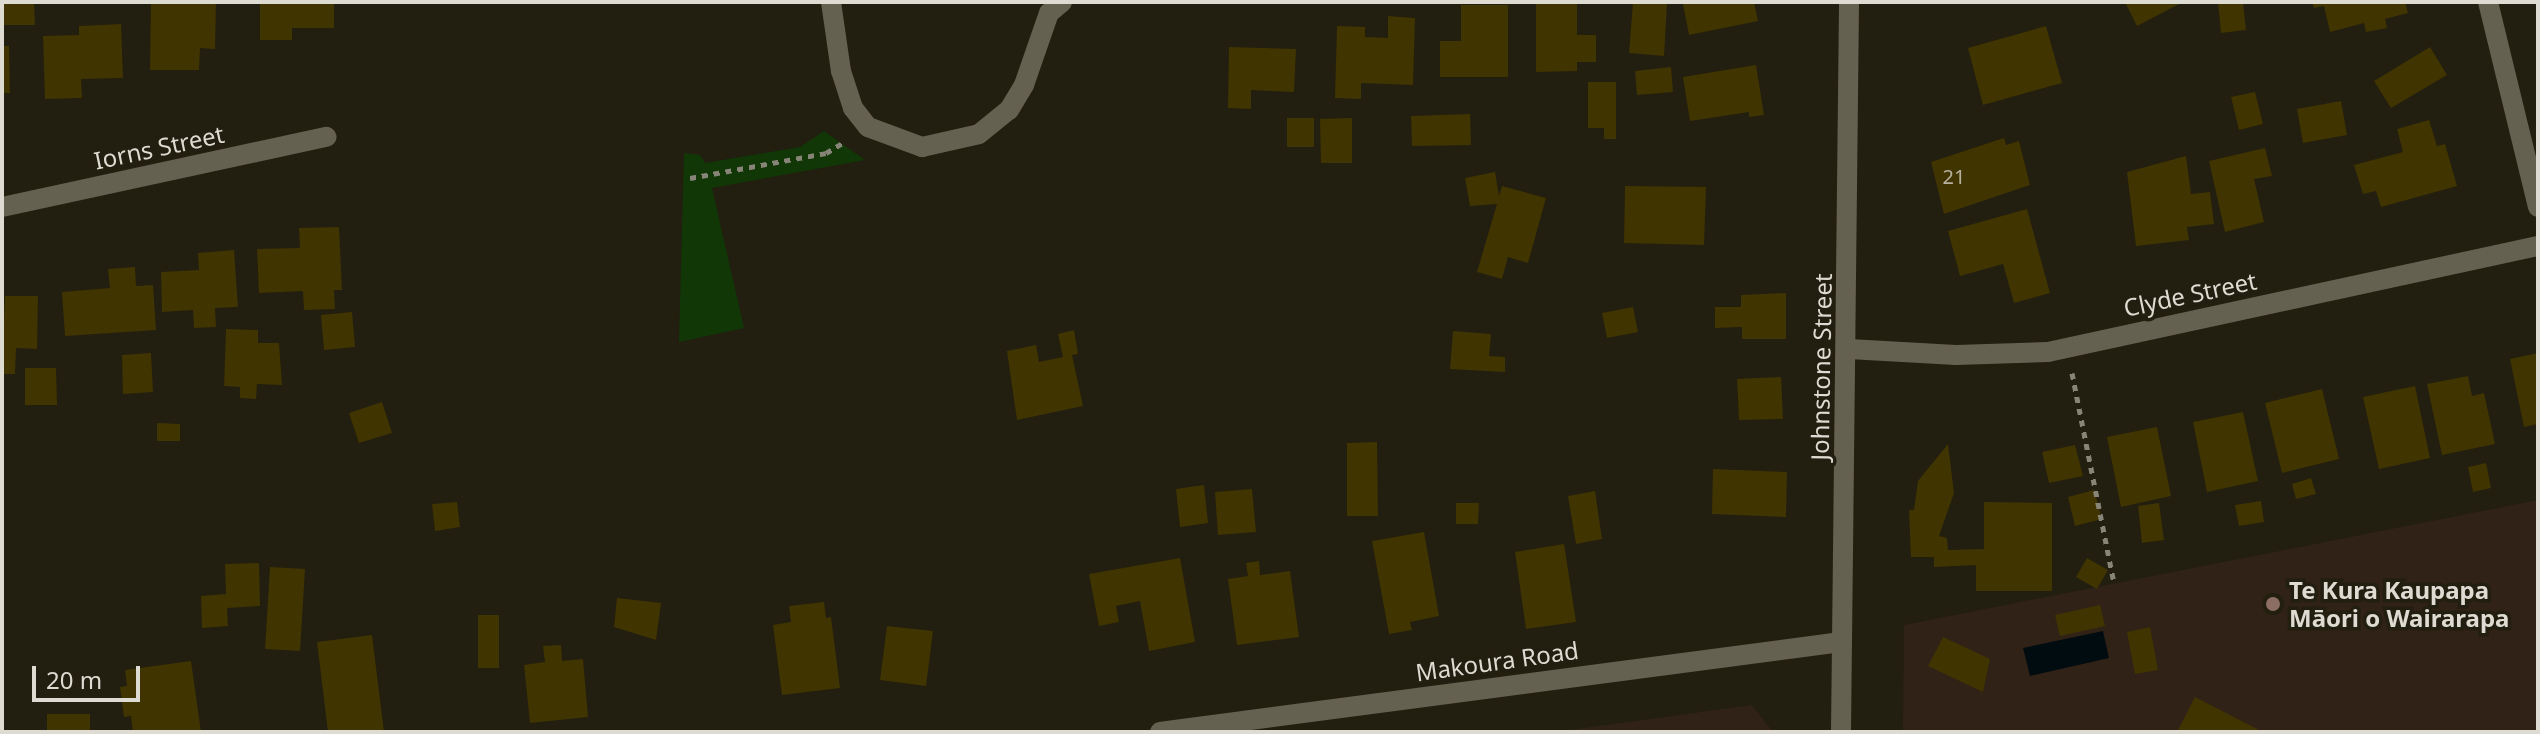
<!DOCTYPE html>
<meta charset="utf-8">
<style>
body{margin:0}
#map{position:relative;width:2540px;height:734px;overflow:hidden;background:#221e10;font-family:"Noto Sans",sans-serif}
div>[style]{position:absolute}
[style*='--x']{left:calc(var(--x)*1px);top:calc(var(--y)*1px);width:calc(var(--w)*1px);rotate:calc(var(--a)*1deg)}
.education>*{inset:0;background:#302216}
.green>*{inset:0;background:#123707}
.water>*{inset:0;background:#010c11}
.building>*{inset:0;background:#403400}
.path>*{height:5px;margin-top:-2.5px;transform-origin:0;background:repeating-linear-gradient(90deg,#878478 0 6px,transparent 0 12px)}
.street>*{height:20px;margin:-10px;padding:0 10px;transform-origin:10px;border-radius:10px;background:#656151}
.secondary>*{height:20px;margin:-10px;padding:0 10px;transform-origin:10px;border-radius:10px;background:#656151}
.dots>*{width:22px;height:22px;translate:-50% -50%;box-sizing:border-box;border:4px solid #221e10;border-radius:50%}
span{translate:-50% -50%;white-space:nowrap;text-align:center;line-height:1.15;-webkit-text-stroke:7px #221e10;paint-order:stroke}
.number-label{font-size:20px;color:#b6b19e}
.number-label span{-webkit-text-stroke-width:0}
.street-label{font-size:24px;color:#dedbd2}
.poi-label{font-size:24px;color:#dedbd2;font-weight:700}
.left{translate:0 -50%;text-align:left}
.frame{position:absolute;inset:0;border:4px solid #dedbd2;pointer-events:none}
.scale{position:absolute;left:32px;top:666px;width:108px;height:36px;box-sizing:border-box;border:4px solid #dedbd2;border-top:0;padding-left:10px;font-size:24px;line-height:28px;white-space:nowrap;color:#dedbd2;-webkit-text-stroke:6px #221e10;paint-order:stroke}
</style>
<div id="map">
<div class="education">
<i style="clip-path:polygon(2538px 500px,2538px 732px,1903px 732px,1904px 625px)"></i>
<i style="clip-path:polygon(1752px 705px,1773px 732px,1555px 732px)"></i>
</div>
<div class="green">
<i style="clip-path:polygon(824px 131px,865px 160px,712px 188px,744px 328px,679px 342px,684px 153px,700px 155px,705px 163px,800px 147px)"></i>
</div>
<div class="water">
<i style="clip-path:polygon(2103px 631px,2109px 658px,2030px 676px,2023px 648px)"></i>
</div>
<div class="building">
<i style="clip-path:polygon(2px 2px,34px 2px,35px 25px,2px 25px)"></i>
<i style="clip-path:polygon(151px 2px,216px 2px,215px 49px,200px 48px,199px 70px,150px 70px)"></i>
<i style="clip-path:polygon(260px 2px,334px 2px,334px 28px,292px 28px,292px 40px,260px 40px)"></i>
<i style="clip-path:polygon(1536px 2px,1577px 2px,1577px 35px,1596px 35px,1596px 62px,1577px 62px,1577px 71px,1536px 72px)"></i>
<i style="clip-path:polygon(1633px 2px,1667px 4px,1664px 56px,1629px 53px)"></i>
<i style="clip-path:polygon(1694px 2px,1754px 2px,1758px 21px,1689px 35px,1683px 4px)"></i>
<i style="clip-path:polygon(2125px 2px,2183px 2px,2137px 26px)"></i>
<i style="clip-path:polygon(2218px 2px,2243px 2px,2246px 30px,2221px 33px)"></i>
<i style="clip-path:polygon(2312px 2px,2405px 2px,2408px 13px,2385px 19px,2387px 28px,2366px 32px,2364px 23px,2330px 32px,2324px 6px,2314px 8px)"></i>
<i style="clip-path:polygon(1461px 5px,1508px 5px,1508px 77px,1440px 77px,1440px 41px,1461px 41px)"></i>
<i style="clip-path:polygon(1388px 16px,1415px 18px,1413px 85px,1361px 83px,1361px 99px,1335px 98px,1337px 26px,1365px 27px,1365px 37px,1388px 38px)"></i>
<i style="clip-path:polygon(121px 24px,123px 78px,81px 79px,82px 98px,45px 99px,43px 36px,79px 35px,79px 26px)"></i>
<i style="clip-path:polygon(2046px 26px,2062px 83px,1983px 105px,1968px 48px)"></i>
<i style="clip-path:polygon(2px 46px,9px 46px,10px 93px,2px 93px)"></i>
<i style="clip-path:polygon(1229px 47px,1296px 49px,1294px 92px,1251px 90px,1251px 109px,1228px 108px)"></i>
<i style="clip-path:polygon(2430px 47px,2447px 75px,2391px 108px,2374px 81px)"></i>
<i style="clip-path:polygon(1756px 65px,1764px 115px,1749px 117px,1749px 112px,1690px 121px,1683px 77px)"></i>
<i style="clip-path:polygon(1671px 67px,1673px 92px,1637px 95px,1635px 71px)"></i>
<i style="clip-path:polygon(1588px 82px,1616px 82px,1616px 139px,1604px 139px,1604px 128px,1588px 128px)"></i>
<i style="clip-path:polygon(2255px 92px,2263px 124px,2239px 130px,2231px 97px)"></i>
<i style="clip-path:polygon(2341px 101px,2347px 135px,2303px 143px,2297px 109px)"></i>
<i style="clip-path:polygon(1470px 114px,1471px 145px,1412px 146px,1411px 116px)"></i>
<i style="clip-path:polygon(1287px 118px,1314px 118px,1314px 147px,1287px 147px)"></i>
<i style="clip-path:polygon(1352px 118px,1352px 163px,1321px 163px,1320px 119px)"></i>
<i style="clip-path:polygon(2429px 120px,2437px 146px,2445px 144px,2457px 186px,2381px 207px,2376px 191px,2363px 194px,2354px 165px,2403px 152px,2397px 129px)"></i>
<i style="clip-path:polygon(2004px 138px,2006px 145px,2019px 141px,2030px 185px,1944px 214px,1931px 162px)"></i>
<i style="clip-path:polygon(2265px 148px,2272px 176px,2254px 179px,2264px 222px,2225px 232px,2209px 161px)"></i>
<i style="clip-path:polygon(2186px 156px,2191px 194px,2210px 192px,2214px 224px,2187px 227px,2189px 240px,2136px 246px,2127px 172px)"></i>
<i style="clip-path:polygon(1495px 172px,1499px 196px,1502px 186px,1546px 198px,1528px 263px,1508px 257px,1502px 279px,1477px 272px,1497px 204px,1470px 206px,1465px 178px)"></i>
<i style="clip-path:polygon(1625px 186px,1706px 187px,1704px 245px,1624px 243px)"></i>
<i style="clip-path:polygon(2027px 209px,2050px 293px,2014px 303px,2003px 264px,1960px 276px,1948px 231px)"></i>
<i style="clip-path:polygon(339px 227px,342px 290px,334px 290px,335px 309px,304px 310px,303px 291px,259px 293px,257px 249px,300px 248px,299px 228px)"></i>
<i style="clip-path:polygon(234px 250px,238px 307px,215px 308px,216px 327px,194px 328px,193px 310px,162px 312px,161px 272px,199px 270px,198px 253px)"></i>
<i style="clip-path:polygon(135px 267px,136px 286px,153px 285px,156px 330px,65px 336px,62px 292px,110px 288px,108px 269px)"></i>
<i style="clip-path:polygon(1786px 293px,1786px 339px,1742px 339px,1742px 327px,1715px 328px,1715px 307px,1741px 307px,1741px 295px)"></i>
<i style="clip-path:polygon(5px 296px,38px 296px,37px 349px,16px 348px,15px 374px,2px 374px)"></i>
<i style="clip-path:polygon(1633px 307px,1638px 332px,1607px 338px,1602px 313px)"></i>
<i style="clip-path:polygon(352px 312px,355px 347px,324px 350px,321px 315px)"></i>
<i style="clip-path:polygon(226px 329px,258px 330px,258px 343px,279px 343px,282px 385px,257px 384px,256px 399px,240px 398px,240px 387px,224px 386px)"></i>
<i style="clip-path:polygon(1074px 330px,1078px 354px,1072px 355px,1083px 406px,1017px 420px,1007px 351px,1036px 345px,1039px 362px,1063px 357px,1058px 334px)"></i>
<i style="clip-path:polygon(1453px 331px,1491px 334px,1489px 356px,1505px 357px,1505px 372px,1450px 369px)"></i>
<i style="clip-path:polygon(151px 353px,153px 392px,123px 394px,122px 355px)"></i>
<i style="clip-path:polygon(2538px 353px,2538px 424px,2524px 427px,2510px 359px)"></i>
<i style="clip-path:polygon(25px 368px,56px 368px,57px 405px,25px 405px)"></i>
<i style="clip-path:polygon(2468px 376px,2472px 396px,2484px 393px,2495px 444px,2442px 455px,2427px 384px)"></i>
<i style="clip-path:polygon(1781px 377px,1783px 419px,1739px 420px,1737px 379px)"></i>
<i style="clip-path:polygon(2415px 386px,2430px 458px,2379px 469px,2363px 397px)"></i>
<i style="clip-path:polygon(2322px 389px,2339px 459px,2282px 473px,2265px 403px)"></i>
<i style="clip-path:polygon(382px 402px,392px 433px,359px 443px,349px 413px)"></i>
<i style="clip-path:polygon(2243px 412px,2258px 481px,2207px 492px,2193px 422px)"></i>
<i style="clip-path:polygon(157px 423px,180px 424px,180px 441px,157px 441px)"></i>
<i style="clip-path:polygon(2157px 427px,2171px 496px,2121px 507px,2107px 437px)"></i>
<i style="clip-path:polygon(1377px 442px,1378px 516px,1347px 516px,1347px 443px)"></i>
<i style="clip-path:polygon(1948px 444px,1954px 493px,1939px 536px,1947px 538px,1948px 550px,1984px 549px,1984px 502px,2052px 503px,2052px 591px,1976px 591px,1976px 565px,1934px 567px,1934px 557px,1911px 557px,1909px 510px,1914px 510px,1918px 481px)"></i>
<i style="clip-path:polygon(2075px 445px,2083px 476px,2049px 483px,2042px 452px)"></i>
<i style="clip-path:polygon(2486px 463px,2491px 488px,2473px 492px,2468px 467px)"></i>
<i style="clip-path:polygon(1713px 469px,1787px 472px,1786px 517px,1712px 514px)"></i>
<i style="clip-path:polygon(2311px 478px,2316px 494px,2296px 499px,2292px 484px)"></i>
<i style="clip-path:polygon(1204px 485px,1208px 523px,1180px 527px,1176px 489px)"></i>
<i style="clip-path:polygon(1252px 489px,1256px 532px,1218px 535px,1215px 492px)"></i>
<i style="clip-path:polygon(2094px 490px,2102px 519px,2075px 526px,2068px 497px)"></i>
<i style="clip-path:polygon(1595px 491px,1602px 539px,1576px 544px,1568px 496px)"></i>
<i style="clip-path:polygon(2261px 501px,2264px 522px,2239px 526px,2235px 505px)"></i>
<i style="clip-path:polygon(457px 502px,460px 527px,435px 531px,432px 504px)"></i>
<i style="clip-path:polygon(1456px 503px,1479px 503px,1478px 524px,1456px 524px)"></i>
<i style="clip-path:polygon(2159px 503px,2164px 540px,2142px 543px,2138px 506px)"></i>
<i style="clip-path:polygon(1424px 532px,1439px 616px,1410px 622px,1412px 630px,1389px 634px,1372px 541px)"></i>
<i style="clip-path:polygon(1564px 544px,1576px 622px,1526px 629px,1515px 552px)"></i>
<i style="clip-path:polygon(1180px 558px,1195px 642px,1149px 651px,1140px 601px,1116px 606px,1119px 622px,1099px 626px,1089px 574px)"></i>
<i style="clip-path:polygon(2087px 558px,2108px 570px,2097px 589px,2076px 577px)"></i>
<i style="clip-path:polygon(1259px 561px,1260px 575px,1290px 571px,1299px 637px,1237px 645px,1228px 579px,1248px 576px,1246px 563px)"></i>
<i style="clip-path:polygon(259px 563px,260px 606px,227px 608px,228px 626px,202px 628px,201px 596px,226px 594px,225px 564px)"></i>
<i style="clip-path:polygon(270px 567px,305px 569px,300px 651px,265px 649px)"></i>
<i style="clip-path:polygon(617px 598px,661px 603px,656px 640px,614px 627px)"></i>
<i style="clip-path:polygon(824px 602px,826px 618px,831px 617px,840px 688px,782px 695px,773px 625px,791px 622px,789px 606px)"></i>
<i style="clip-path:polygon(2100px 605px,2105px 626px,2060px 636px,2055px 615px)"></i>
<i style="clip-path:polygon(478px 615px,499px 615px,499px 668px,478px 668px)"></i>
<i style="clip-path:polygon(887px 626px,933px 631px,926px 686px,880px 680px)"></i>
<i style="clip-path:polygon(2150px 627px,2158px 670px,2135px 674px,2127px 632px)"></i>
<i style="clip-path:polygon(372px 635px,384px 732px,328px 732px,317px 642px)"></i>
<i style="clip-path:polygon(1943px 637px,1990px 659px,1983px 692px,1928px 666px)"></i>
<i style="clip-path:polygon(561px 645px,562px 661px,583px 659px,588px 717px,530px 723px,524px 665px,545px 662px,543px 646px)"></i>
<i style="clip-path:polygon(191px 661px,201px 732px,133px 732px,131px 716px,124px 717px,120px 687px,127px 686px,125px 670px)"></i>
<i style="clip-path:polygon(2195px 697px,2263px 732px,2177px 732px)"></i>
<i style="clip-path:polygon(47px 714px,90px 714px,90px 732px,47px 732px)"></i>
</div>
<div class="path">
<i style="--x:690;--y:178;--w:138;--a:-10.4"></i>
<i style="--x:826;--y:153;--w:21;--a:-31"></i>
<i style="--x:2072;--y:373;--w:214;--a:78.7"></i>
</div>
<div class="street">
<i style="--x:831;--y:2;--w:70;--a:81.8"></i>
<i style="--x:841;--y:71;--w:39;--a:72"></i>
<i style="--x:853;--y:108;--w:24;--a:52"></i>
<i style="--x:868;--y:127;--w:58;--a:20.3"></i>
<i style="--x:922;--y:147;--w:58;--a:-12.8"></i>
<i style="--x:979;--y:134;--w:38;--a:-39"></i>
<i style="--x:1009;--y:110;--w:29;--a:-59"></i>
<i style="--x:1024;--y:85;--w:76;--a:-70.9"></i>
<i style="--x:1049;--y:13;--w:17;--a:-40"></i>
<i style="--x:2488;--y:2;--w:211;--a:76.3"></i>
<i style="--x:2;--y:207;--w:332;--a:-12.2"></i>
<i style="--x:1849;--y:349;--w:107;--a:3.2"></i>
<i style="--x:1956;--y:355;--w:92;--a:-1.9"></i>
<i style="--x:2048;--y:352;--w:501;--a:-12.21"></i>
<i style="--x:1160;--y:732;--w:687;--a:-7.53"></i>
</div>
<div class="secondary">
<i style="--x:1841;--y:732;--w:730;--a:-89.37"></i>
</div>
<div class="dots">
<i style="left:2273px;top:604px;background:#8d6e63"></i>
</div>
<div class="number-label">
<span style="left:1954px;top:176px">21</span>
</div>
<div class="street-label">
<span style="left:159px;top:147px;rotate:-12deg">Iorns Street</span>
<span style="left:2190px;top:294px;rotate:-12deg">Clyde Street</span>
<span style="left:1821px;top:367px;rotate:-89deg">Johnstone Street</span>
<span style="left:1497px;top:661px;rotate:-8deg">Makoura Road</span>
</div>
<div class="poi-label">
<span class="left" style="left:2289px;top:604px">Te Kura Kaupapa<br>Māori o Wairarapa</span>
</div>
<div class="frame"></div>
<div class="scale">20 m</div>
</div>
